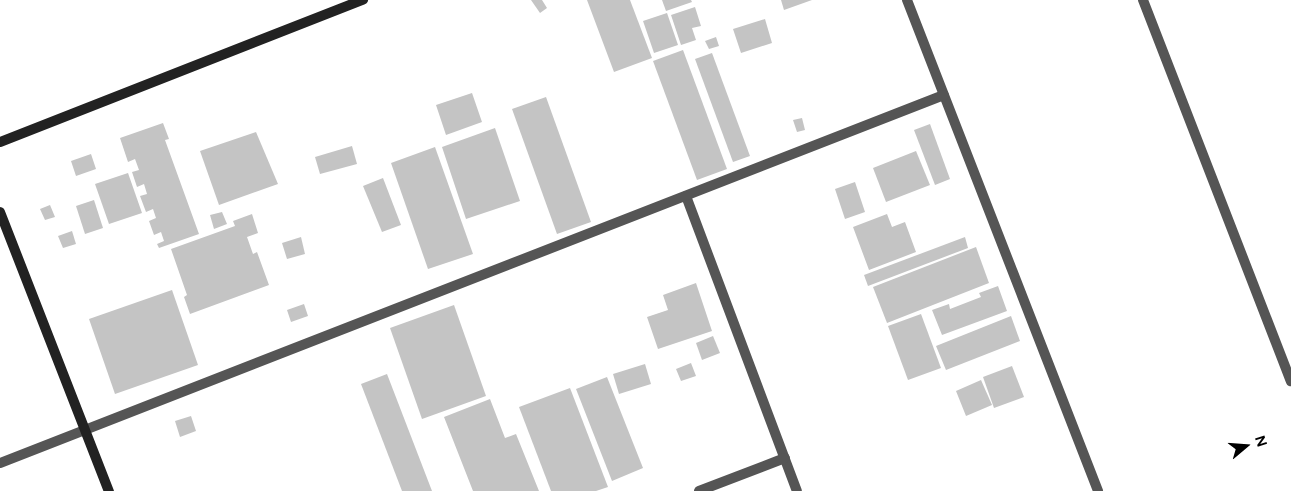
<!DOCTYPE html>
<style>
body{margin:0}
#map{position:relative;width:1291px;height:491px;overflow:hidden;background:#fff;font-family:Figtree,sans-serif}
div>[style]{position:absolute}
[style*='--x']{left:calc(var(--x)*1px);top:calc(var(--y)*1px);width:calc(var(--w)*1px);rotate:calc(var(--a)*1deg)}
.building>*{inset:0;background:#c4c4c4}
.street>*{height:10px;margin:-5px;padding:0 5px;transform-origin:5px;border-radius:5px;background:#555}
.secondary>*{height:10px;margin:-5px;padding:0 5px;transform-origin:5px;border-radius:5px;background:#222}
span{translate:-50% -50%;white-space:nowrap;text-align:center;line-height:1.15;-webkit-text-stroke:4.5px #fff;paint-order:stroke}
.north{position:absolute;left:1221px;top:421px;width:50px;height:50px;-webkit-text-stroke:4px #fff;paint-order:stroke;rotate:72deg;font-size:14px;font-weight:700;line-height:20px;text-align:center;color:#000}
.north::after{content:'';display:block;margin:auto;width:18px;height:22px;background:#000;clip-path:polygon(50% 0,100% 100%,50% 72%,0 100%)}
</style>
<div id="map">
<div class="building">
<i style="clip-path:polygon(531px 0,542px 0,547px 8px,540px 13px)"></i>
<i style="clip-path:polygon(587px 0,630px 0,652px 58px,614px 72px)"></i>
<i style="clip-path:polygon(662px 0,691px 0,692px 2px,666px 11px)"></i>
<i style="clip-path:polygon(781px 0,812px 0,784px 10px)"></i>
<i style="clip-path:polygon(695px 7px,701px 26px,692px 28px,696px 40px,681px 45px,671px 15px)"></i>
<i style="clip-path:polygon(667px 13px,678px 45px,654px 53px,643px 21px)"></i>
<i style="clip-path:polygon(765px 19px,772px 43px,741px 53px,733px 29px)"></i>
<i style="clip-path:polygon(716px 37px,719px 46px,709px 49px,705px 41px)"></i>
<i style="clip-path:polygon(683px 50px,727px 169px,697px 180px,653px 61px)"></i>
<i style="clip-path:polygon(712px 53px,750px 156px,733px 162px,695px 59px)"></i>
<i style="clip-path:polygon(472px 93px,482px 122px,446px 135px,436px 105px)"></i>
<i style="clip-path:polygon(546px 97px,591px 222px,557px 234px,512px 109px)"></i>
<i style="clip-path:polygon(802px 118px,805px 130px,797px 132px,793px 120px)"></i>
<i style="clip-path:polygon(163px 123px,169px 139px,165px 140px,199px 234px,159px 248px,157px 244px,164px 241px,161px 232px,154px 235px,149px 221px,156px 218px,153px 209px,146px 212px,140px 196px,147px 194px,144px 184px,137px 187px,132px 172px,139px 170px,135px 159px,128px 162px,120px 138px)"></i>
<i style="clip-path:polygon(930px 124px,950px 179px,935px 185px,914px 130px)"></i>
<i style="clip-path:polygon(495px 128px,520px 201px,466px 219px,442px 147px)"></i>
<i style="clip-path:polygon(256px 132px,278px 184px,219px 205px,200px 151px)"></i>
<i style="clip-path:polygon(352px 146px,357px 164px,320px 174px,315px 157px)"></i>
<i style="clip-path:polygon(435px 147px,473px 254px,428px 269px,391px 163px)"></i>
<i style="clip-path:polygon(916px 151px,930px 185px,886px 202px,873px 168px)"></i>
<i style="clip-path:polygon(91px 154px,96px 169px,76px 176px,71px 161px)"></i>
<i style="clip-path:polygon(128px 173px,142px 213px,109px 224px,95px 184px)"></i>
<i style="clip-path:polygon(383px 178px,401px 225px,382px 232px,363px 186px)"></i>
<i style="clip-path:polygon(855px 182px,865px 212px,845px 219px,835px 189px)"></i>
<i style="clip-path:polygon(94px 200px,103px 228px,85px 234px,76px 206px)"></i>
<i style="clip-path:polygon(50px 205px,55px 217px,45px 220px,40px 209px)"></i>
<i style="clip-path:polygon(222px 212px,227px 224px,214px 229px,210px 215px)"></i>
<i style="clip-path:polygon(252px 214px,258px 233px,247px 237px,253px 254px,257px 252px,269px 285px,190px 314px,184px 297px,187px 295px,171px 249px,235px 226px,233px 221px)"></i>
<i style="clip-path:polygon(887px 214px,892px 227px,905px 222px,916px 252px,869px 270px,853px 227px)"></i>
<i style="clip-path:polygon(72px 231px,76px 244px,63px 248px,58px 236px)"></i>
<i style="clip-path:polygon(301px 237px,305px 254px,287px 259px,282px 243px)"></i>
<i style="clip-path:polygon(965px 237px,968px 248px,868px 286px,864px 275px)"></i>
<i style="clip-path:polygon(976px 247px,989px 283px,887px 323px,873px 287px)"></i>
<i style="clip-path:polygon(696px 283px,712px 331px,658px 349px,647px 317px,668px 310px,663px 295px)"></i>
<i style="clip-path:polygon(998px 286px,1007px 311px,942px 335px,932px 310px,949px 304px,950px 309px,981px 297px,979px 293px)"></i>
<i style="clip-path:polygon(172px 290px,198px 365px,115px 394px,89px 319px)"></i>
<i style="clip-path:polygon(304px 304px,308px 316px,291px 322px,287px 310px)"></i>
<i style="clip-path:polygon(454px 305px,486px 396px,422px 419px,390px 328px)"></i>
<i style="clip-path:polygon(921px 314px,941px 368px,908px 380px,888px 326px)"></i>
<i style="clip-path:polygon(1011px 316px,1020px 341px,946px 370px,936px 346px)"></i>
<i style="clip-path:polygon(713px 336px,720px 353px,702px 360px,696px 343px)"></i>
<i style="clip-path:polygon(691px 363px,696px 376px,681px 381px,676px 369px)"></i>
<i style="clip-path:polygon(645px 364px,651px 384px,619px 394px,613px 374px)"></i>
<i style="clip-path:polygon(1012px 366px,1024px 397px,994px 408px,983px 377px)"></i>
<i style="clip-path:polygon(387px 374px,432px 491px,402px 491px,361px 384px)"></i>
<i style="clip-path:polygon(607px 377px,643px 468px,612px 481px,576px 389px)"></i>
<i style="clip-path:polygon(981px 380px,992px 405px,966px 416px,956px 391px)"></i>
<i style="clip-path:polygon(570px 388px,608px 487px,596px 491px,551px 491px,519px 407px)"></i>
<i style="clip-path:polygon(490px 399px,505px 438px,516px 434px,539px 491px,473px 491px,444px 417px)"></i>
<i style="clip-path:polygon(191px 416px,196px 431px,180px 437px,175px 421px)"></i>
</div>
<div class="street">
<i style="--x:907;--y:0;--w:527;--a:68.74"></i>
<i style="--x:1143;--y:0;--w:409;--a:68.8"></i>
<i style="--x:686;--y:196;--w:315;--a:69.4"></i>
<i style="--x:0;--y:463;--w:1013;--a:-21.3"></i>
<i style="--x:699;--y:491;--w:92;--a:-21"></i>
</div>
<div class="secondary">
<i style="--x:0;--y:142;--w:390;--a:-21.4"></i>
<i style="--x:0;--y:212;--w:300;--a:68.7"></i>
</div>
<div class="north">N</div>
</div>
